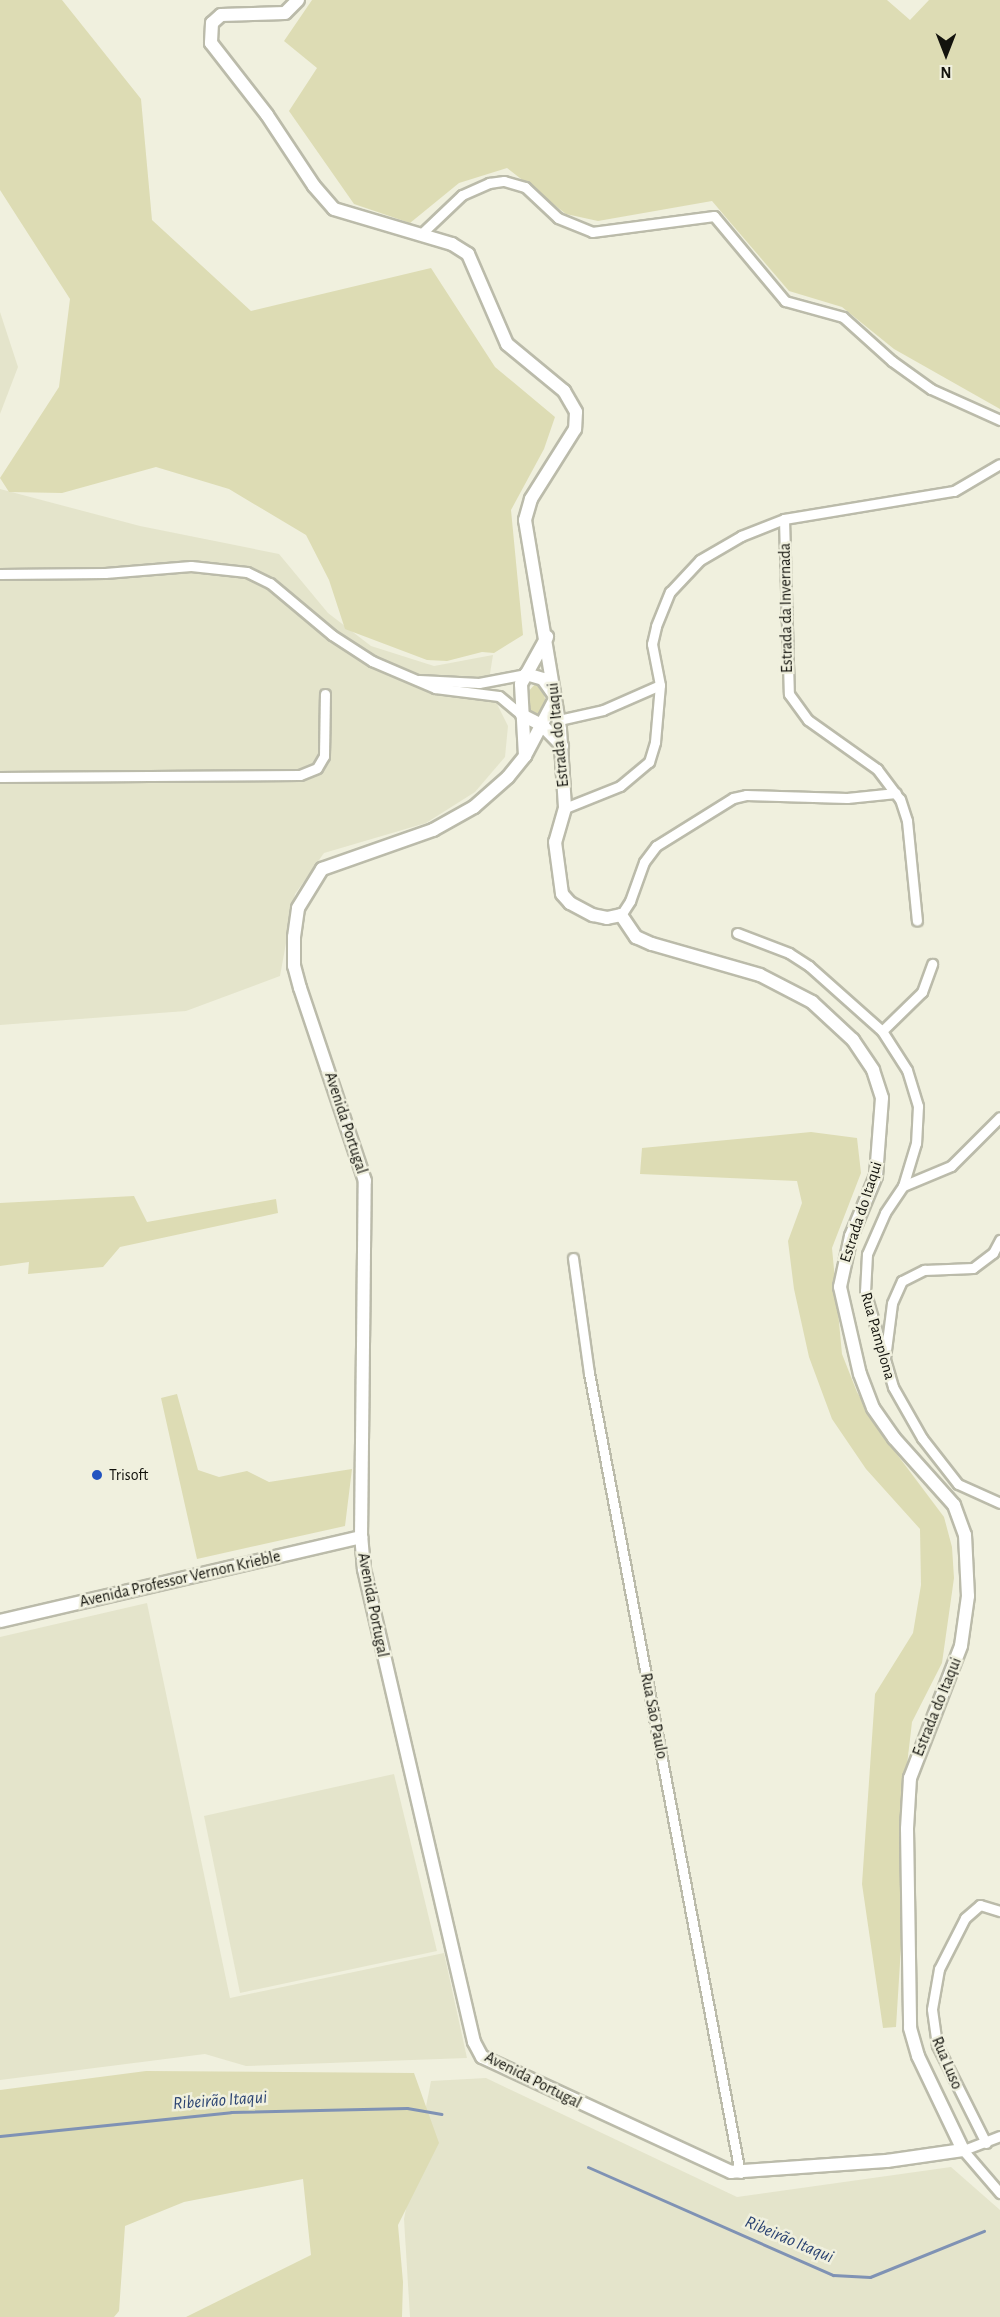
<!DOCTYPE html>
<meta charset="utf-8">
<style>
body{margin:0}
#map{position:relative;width:1000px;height:2317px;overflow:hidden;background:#f0f0de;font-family:"Alegreya Sans",sans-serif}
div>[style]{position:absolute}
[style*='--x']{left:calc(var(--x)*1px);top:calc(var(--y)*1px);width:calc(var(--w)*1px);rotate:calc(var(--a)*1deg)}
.built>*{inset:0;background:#e4e4cb}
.green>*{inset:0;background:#dddcb4}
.stream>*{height:3px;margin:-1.5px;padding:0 1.5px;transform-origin:1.5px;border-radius:1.5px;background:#7f92b4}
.roads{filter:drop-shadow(2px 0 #bba) drop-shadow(-2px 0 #bba) drop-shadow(0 2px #bba) drop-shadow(0 -2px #bba)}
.minor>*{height:9px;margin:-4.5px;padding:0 4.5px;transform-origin:4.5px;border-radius:4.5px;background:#fff}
.tertiary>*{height:12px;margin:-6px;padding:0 6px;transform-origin:6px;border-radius:6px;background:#fff}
.dots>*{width:16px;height:16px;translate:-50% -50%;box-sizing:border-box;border:3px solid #f0f0de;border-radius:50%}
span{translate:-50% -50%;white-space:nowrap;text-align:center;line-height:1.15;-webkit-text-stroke:5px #f0f0de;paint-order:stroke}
.street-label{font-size:16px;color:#13130d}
.poi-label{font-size:16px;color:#13130d}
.left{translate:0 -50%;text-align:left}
.water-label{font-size:18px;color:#2b4372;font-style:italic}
.north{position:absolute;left:916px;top:24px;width:60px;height:60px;-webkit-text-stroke:4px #f0f0de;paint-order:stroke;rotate:180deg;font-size:16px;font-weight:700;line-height:24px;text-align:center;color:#13130d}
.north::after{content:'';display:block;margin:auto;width:21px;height:27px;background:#13130d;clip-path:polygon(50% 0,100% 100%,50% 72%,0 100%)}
</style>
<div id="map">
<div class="built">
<i style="clip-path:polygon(0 312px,18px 367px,0 414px)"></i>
<i style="clip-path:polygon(0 489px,140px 526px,279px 554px,328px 613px,371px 646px,434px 666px,493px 655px,488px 686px,508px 726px,505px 757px,475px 792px,426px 823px,324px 853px,295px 894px,280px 976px,186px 1011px,0 1025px)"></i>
<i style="clip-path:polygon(147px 1603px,230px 1998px,444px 1953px,467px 2058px,246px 2066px,205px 2054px,0 2080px,0 1637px)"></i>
<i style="clip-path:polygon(394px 1774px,437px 1951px,240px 1993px,204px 1816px)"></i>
<i style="clip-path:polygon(486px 2078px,737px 2197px,951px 2167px,1000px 2210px,1000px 2317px,410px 2317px,404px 2219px,431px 2081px)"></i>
</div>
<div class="green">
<i style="clip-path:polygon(0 0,62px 0,141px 99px,152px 220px,251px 311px,431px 268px,495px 367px,555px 417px,544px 449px,511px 510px,523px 635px,494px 653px,482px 652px,447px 661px,427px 660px,345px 629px,329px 580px,306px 535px,229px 489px,156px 467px,62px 493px,9px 492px,0 478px,59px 387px,70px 299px,0 190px)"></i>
<i style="clip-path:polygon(312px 0,887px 0,910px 20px,929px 0,1000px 0,1000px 409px,894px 349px,842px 307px,789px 291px,712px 201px,598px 221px,566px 214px,507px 168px,459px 183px,410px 223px,354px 204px,289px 111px,317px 68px,284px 41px)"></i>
<i style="clip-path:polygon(536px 683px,542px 686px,546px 703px,537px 715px,527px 710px,527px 693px)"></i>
<i style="clip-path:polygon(811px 1132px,857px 1138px,861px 1173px,832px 1248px,842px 1354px,857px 1392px,881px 1433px,944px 1517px,952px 1547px,954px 1578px,942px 1663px,912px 1722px,902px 1808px,904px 1899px,896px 2027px,883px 2028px,862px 1884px,875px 1694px,913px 1633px,921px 1585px,920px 1529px,866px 1469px,832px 1419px,809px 1357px,794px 1289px,788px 1241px,802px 1203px,797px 1181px,640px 1174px,642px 1148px)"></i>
<i style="clip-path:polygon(134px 1196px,147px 1222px,276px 1199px,278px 1213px,120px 1247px,103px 1267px,28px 1274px,29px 1262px,0 1266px,0 1203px)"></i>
<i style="clip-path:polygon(177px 1394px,198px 1470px,219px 1477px,247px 1471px,269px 1482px,352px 1469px,345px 1526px,197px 1559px,161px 1398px)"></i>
<i style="clip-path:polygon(146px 2071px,414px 2073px,439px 2143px,398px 2225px,403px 2282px,402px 2317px,186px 2317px,311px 2255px,303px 2179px,184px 2202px,125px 2226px,119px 2311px,114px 2317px,0 2317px,0 2090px)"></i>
</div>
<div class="stream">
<i style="--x:0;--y:2136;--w:232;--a:-5.9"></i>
<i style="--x:231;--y:2112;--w:176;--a:-1.3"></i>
<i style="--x:407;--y:2108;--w:35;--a:10"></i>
<i style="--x:588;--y:2167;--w:268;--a:23.8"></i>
<i style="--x:833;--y:2275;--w:37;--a:3"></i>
<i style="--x:870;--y:2277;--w:123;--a:-22"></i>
</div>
<div class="roads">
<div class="minor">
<i style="--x:420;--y:235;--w:58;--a:-43.6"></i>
<i style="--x:462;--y:195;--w:30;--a:-24"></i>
<i style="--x:489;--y:183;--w:15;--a:-8"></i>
<i style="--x:504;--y:181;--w:22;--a:16"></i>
<i style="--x:525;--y:187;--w:45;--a:43.2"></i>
<i style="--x:558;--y:218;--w:37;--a:22"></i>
<i style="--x:592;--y:232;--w:123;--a:-7.5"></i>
<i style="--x:714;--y:216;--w:111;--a:50.1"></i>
<i style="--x:785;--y:301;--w:60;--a:15.4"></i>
<i style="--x:843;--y:317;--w:66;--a:41.9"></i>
<i style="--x:892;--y:361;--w:48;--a:35.7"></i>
<i style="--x:931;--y:389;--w:76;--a:24.2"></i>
<i style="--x:784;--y:519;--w:175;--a:88.4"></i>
<i style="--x:789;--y:694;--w:32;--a:54"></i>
<i style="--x:808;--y:720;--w:85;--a:35.4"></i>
<i style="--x:877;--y:769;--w:38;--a:53"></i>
<i style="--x:900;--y:799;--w:23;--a:72"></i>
<i style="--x:907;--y:821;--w:100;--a:84.3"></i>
<i style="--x:0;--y:574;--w:105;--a:-0.5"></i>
<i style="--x:105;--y:573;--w:86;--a:-4.7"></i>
<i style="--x:191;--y:566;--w:56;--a:6.1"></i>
<i style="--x:247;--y:572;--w:25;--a:26"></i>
<i style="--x:270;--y:583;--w:81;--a:40"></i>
<i style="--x:332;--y:635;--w:48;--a:33"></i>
<i style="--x:372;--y:661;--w:69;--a:23.2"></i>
<i style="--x:435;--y:688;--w:64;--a:7.1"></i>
<i style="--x:499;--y:696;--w:30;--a:40"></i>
<i style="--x:419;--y:680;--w:60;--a:2.9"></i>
<i style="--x:479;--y:683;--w:48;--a:-10.8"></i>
<i style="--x:559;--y:720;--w:45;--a:-12.8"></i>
<i style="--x:603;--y:710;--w:62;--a:-23.7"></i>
<i style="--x:0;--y:777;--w:300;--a:-0.4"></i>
<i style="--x:300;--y:775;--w:18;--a:-22"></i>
<i style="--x:317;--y:768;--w:14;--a:-60"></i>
<i style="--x:324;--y:756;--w:62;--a:-89.1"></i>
<i style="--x:565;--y:808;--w:59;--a:-21.8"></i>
<i style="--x:620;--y:786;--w:38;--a:-40"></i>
<i style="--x:649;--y:762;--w:21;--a:-73"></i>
<i style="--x:655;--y:742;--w:57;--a:-85"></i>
<i style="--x:660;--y:685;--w:42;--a:-101"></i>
<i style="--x:652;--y:644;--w:18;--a:-77"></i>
<i style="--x:656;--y:626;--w:37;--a:-68"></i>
<i style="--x:670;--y:592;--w:44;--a:-46.8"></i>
<i style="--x:700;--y:560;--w:48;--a:-30.3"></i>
<i style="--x:741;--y:536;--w:46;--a:-21.6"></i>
<i style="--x:784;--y:519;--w:172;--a:-9.4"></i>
<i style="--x:954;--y:491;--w:53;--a:-30.4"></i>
<i style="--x:621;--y:915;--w:17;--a:-57"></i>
<i style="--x:630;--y:901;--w:41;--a:-70.3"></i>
<i style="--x:644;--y:862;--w:20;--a:-53"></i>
<i style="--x:656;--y:846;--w:91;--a:-31.9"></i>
<i style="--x:733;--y:798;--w:13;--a:-13"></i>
<i style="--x:746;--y:795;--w:101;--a:1.7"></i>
<i style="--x:847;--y:798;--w:49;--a:-5.8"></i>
<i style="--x:737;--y:933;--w:56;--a:21"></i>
<i style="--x:789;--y:953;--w:24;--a:33"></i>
<i style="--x:809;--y:966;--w:98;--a:41.7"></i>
<i style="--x:882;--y:1031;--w:46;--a:57.3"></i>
<i style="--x:907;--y:1070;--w:38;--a:73"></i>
<i style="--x:918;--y:1106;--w:37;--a:93"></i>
<i style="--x:916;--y:1143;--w:45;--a:106.8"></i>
<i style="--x:903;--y:1186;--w:32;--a:124"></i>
<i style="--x:885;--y:1213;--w:45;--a:113.7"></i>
<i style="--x:867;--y:1254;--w:37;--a:93"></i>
<i style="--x:865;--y:1291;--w:100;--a:73.7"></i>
<i style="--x:893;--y:1387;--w:59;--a:60.4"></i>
<i style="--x:922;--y:1438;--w:58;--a:52"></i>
<i style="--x:958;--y:1484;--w:46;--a:24.3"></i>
<i style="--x:882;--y:1031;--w:56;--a:-44.3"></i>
<i style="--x:922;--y:992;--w:30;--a:-70"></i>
<i style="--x:903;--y:1186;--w:52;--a:-22.6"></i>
<i style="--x:951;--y:1166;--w:69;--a:-45"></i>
<i style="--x:573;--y:1258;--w:116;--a:82.1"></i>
<i style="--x:589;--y:1373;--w:814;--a:79.31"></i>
<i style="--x:885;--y:1358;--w:55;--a:-82.7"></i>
<i style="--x:892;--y:1303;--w:24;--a:-66"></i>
<i style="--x:902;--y:1281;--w:25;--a:-27"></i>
<i style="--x:924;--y:1270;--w:49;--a:-2.3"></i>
<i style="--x:973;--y:1268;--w:25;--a:-37"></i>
<i style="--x:993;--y:1253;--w:15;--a:-62"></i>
<i style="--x:1000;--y:2136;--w:40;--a:159"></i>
<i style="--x:963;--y:2150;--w:57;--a:49.3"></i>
<i style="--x:986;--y:2143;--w:110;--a:-116.6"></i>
<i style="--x:937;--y:2045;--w:36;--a:-98"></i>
<i style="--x:932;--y:2009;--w:41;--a:-80.1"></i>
<i style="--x:939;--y:1969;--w:57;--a:-63"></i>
<i style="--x:965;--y:1918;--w:20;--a:-41"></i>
<i style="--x:980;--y:1905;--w:21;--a:17"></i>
</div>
<div class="tertiary">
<i style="--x:298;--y:0;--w:18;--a:135"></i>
<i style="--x:285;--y:13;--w:64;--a:178.2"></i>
<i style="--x:221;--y:15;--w:12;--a:138"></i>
<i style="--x:212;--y:23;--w:20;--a:93"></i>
<i style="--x:211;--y:43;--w:91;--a:52.1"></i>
<i style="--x:267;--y:115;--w:85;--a:56.5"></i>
<i style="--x:314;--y:186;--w:30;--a:49"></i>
<i style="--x:334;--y:209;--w:123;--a:16.5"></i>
<i style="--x:452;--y:244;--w:19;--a:32"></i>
<i style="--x:468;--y:254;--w:98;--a:66.6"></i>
<i style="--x:507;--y:344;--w:74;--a:39.5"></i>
<i style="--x:564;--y:391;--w:24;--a:60"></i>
<i style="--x:576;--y:412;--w:17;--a:93"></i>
<i style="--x:575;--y:429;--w:83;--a:122.2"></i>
<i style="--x:531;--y:499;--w:22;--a:106"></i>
<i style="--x:525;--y:520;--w:213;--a:80.5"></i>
<i style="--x:560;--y:730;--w:78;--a:86.3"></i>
<i style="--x:565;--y:808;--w:35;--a:106"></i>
<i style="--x:555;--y:842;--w:52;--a:82.3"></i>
<i style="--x:562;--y:894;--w:12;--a:48"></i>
<i style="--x:570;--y:903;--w:26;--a:28"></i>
<i style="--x:593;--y:915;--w:14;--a:12"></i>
<i style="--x:607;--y:918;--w:14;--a:-12"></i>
<i style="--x:621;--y:915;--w:27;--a:56"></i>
<i style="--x:636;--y:937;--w:17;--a:24"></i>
<i style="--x:652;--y:944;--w:112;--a:16"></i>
<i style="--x:760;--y:975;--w:59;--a:27.4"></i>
<i style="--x:812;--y:1002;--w:56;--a:42.8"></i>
<i style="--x:853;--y:1040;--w:36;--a:56"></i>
<i style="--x:873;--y:1070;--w:29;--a:72"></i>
<i style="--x:882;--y:1098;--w:78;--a:94.4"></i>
<i style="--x:876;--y:1176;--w:65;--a:112.6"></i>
<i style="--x:851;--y:1236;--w:52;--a:102.2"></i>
<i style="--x:840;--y:1287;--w:89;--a:77.1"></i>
<i style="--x:860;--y:1374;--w:36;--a:69"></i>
<i style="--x:873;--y:1408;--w:37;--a:55"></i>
<i style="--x:894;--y:1438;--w:90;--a:48.2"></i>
<i style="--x:954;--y:1505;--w:32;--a:70"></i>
<i style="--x:965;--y:1535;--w:61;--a:87.2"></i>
<i style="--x:968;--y:1596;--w:50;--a:98"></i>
<i style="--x:961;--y:1646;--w:142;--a:111.1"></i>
<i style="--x:910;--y:1778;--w:51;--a:93.4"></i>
<i style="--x:907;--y:1829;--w:199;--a:89.1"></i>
<i style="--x:910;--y:2028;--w:29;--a:74"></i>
<i style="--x:918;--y:2056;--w:104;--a:64.4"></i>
<i style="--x:963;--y:2150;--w:77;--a:171.8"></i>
<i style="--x:887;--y:2161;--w:156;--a:176"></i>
<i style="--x:731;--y:2172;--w:274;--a:-155.2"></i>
<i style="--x:482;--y:2057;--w:17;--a:-118"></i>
<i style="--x:474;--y:2042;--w:486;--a:-103.1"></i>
<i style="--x:364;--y:1569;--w:32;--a:-95"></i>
<i style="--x:361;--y:1537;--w:356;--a:-89.4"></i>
<i style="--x:365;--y:1181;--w:204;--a:-108.6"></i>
<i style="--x:300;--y:988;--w:23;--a:-105"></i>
<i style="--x:294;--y:966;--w:29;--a:-90"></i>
<i style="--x:294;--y:937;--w:29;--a:-82"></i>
<i style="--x:298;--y:908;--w:46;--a:-58.4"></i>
<i style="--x:322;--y:869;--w:118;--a:-19.4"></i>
<i style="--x:433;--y:830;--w:47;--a:-29.3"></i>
<i style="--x:474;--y:807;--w:45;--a:-41.4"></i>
<i style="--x:508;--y:777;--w:27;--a:-51"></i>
<i style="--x:525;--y:756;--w:64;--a:-62.2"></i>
<i style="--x:526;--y:674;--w:18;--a:16"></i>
<i style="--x:543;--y:679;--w:16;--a:55"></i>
<i style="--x:522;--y:715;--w:22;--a:27"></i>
<i style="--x:542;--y:725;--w:29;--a:46"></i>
<i style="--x:525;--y:756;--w:72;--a:-93.2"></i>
<i style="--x:521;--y:684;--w:54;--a:-61"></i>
<i style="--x:0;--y:1621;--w:371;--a:-13.1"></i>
</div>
</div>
<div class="dots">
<i style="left:97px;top:1475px;background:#2153c0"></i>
</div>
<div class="street-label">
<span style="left:786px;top:608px;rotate:-91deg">Estrada da Invernada</span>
<span style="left:558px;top:735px;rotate:-96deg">Estrada do Itaqui</span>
<span style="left:346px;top:1123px;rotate:72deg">Avenida Portugal</span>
<span style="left:861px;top:1212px;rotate:-72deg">Estrada do Itaqui</span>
<span style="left:878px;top:1336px;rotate:74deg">Rua Pamplona</span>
<span style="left:180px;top:1579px;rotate:-13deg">Avenida Professor Vernon Krieble</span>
<span style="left:373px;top:1605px;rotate:79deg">Avenida Portugal</span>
<span style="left:937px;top:1707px;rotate:-68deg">Estrada do Itaqui</span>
<span style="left:654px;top:1716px;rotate:79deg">Rua São Paulo</span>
<span style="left:947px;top:2063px;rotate:67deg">Rua Luso</span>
<span style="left:533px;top:2080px;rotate:27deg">Avenida Portugal</span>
</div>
<div class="poi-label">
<span class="left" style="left:109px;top:1475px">Trisoft</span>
</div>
<div class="water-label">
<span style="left:220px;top:2101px;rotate:-4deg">Ribeirão Itaqui</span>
<span style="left:789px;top:2240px;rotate:23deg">Ribeirão Itaqui</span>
</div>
<div class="north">N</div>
</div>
